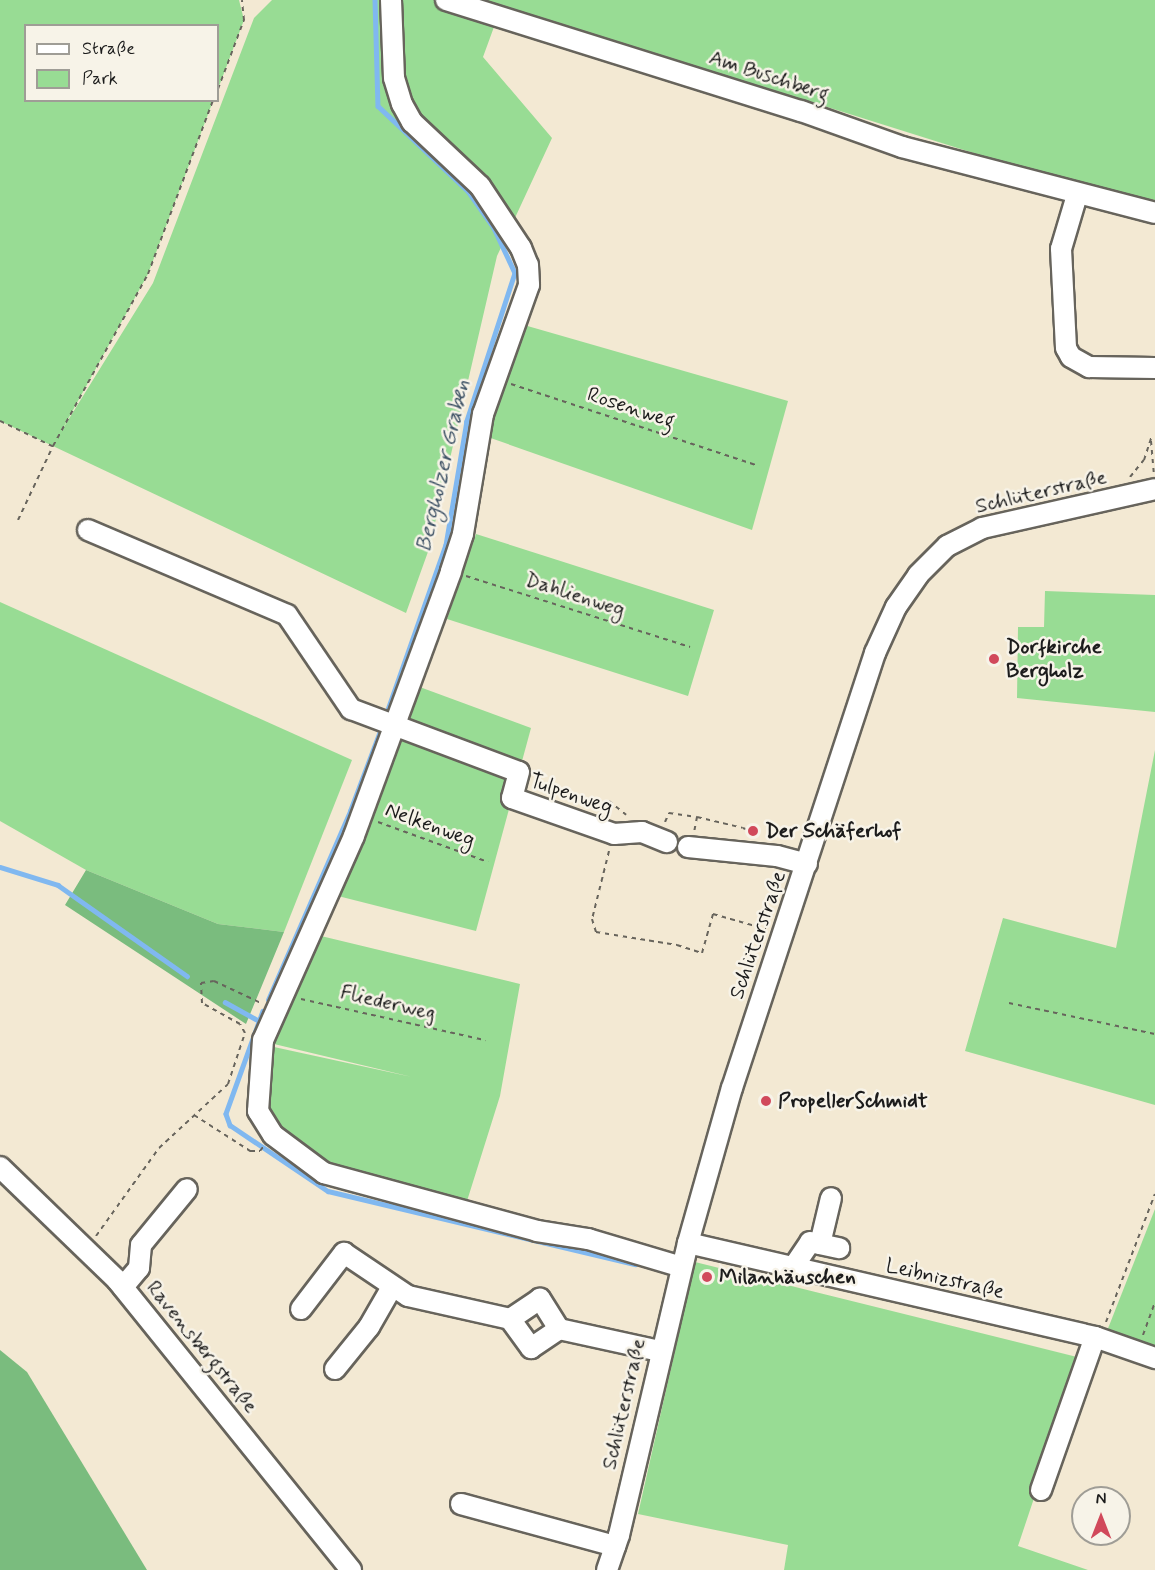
<!DOCTYPE html>
<meta charset="utf-8">
<style>
body{margin:0}
#map{position:relative;width:1155px;height:1570px;overflow:hidden;background:#f3e9d3;font-family:Mynerve,sans-serif}
div>[style]{position:absolute}
[style*='--x']{left:calc(var(--x)*1px);top:calc(var(--y)*1px);width:calc(var(--w)*1px);rotate:calc(var(--a)*1deg)}
.green>*{inset:0;background:#98dc94}
.forest>*{inset:0;background:#7abc7e}
.stream>*{height:4.5px;margin:-2.25px;padding:0 2.25px;transform-origin:2.25px;border-radius:2.25px;background:#80b8f0}
.path>*{height:2px;margin-top:-1px;transform-origin:0;background:repeating-linear-gradient(90deg,#67645c 0 4.5px,transparent 0 9px)}
.roads{filter:drop-shadow(2px 0 #67645c) drop-shadow(-2px 0 #67645c) drop-shadow(0 2px #67645c) drop-shadow(0 -2px #67645c)}
.minor>*{height:20px;margin:-10px;padding:0 10px;transform-origin:10px;border-radius:10px;background:#fff}
.dots>*{width:16px;height:16px;translate:-50% -50%;box-sizing:border-box;border:3px solid #f7f3e8;border-radius:50%}
span{translate:-50% -50%;white-space:nowrap;text-align:center;line-height:1.15;-webkit-text-stroke:5px #f7f3e8;paint-order:stroke}
.street-label{font-size:21px;color:#1c1c1c}
.poi-label{font-size:21px;color:#1c1c1c;font-weight:700}
.left{translate:0 -50%;text-align:left}
.water-label{font-size:22px;color:#3f5366;font-style:italic}
.legend{position:absolute;left:24px;top:24px;width:195px;height:78px;box-sizing:border-box;background:#f7f3e8;border:2px solid #9f9d96;margin:0;padding:8px 10px;list-style:none;font-size:18px;color:#1c1c1c}
.legend li{display:flex;align-items:center;gap:12px;height:30px}
.legend b{width:30px;border:2px solid #9f9d96}
.north{position:absolute;left:1071px;top:1486px;width:60px;height:60px;box-sizing:border-box;background:#f7f3e8;border:2px solid #9f9d96;border-radius:50%;rotate:0deg;font-size:16px;font-weight:700;line-height:24px;text-align:center;color:#1c1c1c}
.north::after{content:'';display:block;margin:auto;width:21px;height:27px;background:#d1495b;clip-path:polygon(50% 0,100% 100%,50% 72%,0 100%)}
</style>
<div id="map">
<div class="green">
<i style="clip-path:polygon(0 0,239px 0,244px 20px,218px 89px,218px 26px,26px 26px,26px 100px,213px 101px,148px 274px,62px 430px,153px 283px,254px 18px,272px 0,385px 0,386px 77px,477px 192px,506px 237px,497px 256px,429px 549px,406px 613px,0 421px)"></i>
<i style="clip-path:polygon(397px 0,1155px 0,1155px 200px,1082px 187px,502px 5px,483px 57px,552px 138px,514px 220px,417px 119px,401px 76px)"></i>
<i style="clip-path:polygon(524px 325px,788px 401px,752px 530px,482px 435px)"></i>
<i style="clip-path:polygon(476px 534px,714px 610px,688px 696px,447px 619px)"></i>
<i style="clip-path:polygon(1045px 591px,1155px 595px,1155px 712px,1017px 698px,1018px 627px,1044px 627px)"></i>
<i style="clip-path:polygon(0 602px,352px 760px,284px 932px,218px 924px,86px 870px,0 821px)"></i>
<i style="clip-path:polygon(417px 686px,531px 728px,476px 931px,338px 896px)"></i>
<i style="clip-path:polygon(1155px 750px,1155px 1105px,965px 1051px,1003px 918px,1116px 948px)"></i>
<i style="clip-path:polygon(321px 936px,520px 984px,500px 1096px,467px 1201px,360px 1173px,317px 1157px,287px 1137px,268px 1106px,264px 1078px,274px 1047px,412px 1077px,274px 1044px)"></i>
<i style="clip-path:polygon(1155px 1209px,1155px 1349px,1107px 1331px)"></i>
<i style="clip-path:polygon(695px 1262px,1081px 1358px,1018px 1546px,1088px 1570px,784px 1570px,788px 1545px,638px 1514px)"></i>
</div>
<div class="forest">
<i style="clip-path:polygon(86px 870px,218px 924px,284px 932px,246px 1024px,65px 905px)"></i>
<i style="clip-path:polygon(0 1350px,27px 1372px,147px 1570px,0 1570px)"></i>
</div>
<div class="stream">
<i style="--x:375;--y:0;--w:106;--a:88.4"></i>
<i style="--x:378;--y:106;--w:124;--a:43.4"></i>
<i style="--x:468;--y:191;--w:45;--a:54.9"></i>
<i style="--x:494;--y:228;--w:50;--a:65"></i>
<i style="--x:515;--y:273;--w:156;--a:108"></i>
<i style="--x:467;--y:421;--w:126;--a:99.6"></i>
<i style="--x:446;--y:545;--w:183;--a:109.4"></i>
<i style="--x:0;--y:867;--w:61;--a:17.2"></i>
<i style="--x:58;--y:885;--w:158;--a:35.2"></i>
<i style="--x:268;--y:1000;--w:206;--a:-66.5"></i>
<i style="--x:350;--y:811;--w:91;--a:-69.4"></i>
<i style="--x:225;--y:1002;--w:39;--a:29"></i>
<i style="--x:263;--y:1011;--w:109;--a:109.8"></i>
<i style="--x:226;--y:1114;--w:12;--a:70"></i>
<i style="--x:230;--y:1125;--w:118;--a:34"></i>
<i style="--x:328;--y:1191;--w:316;--a:13.4"></i>
</div>
<div class="path">
<i style="--x:218;--y:89;--w:74;--a:-69.4"></i>
<i style="--x:244;--y:20;--w:20;--a:-96"></i>
<i style="--x:511;--y:384;--w:261;--a:18.3"></i>
<i style="--x:0;--y:421;--w:58;--a:25.7"></i>
<i style="--x:1151;--y:441;--w:32;--a:85"></i>
<i style="--x:1130;--y:477;--w:22;--a:-51"></i>
<i style="--x:1144;--y:460;--w:23;--a:-72"></i>
<i style="--x:18;--y:520;--w:82;--a:-64.7"></i>
<i style="--x:53;--y:446;--w:196;--a:-61.1"></i>
<i style="--x:148;--y:274;--w:186;--a:-69.5"></i>
<i style="--x:466;--y:576;--w:235;--a:17.6"></i>
<i style="--x:609;--y:801;--w:22;--a:39"></i>
<i style="--x:697;--y:817;--w:47;--a:13.4"></i>
<i style="--x:743;--y:828;--w:5;--a:22"></i>
<i style="--x:748;--y:830;--w:5;--a:101"></i>
<i style="--x:378;--y:822;--w:117;--a:20"></i>
<i style="--x:665;--y:822;--w:10;--a:-66"></i>
<i style="--x:669;--y:813;--w:28;--a:8"></i>
<i style="--x:697;--y:817;--w:15;--a:101"></i>
<i style="--x:609;--y:851;--w:70;--a:104"></i>
<i style="--x:592;--y:919;--w:14;--a:73"></i>
<i style="--x:596;--y:932;--w:82;--a:9.1"></i>
<i style="--x:677;--y:945;--w:26;--a:18"></i>
<i style="--x:702;--y:953;--w:41;--a:-74.2"></i>
<i style="--x:713;--y:914;--w:55;--a:15.8"></i>
<i style="--x:301;--y:999;--w:189;--a:12.6"></i>
<i style="--x:1009;--y:1003;--w:149;--a:12"></i>
<i style="--x:194;--y:1115;--w:67;--a:32.7"></i>
<i style="--x:250;--y:1151;--w:10;--a:0"></i>
<i style="--x:260;--y:1151;--w:5;--a:-53"></i>
<i style="--x:96;--y:1236;--w:108;--a:-54.4"></i>
<i style="--x:159;--y:1148;--w:94;--a:-42.8"></i>
<i style="--x:228;--y:1084;--w:54;--a:-71.6"></i>
<i style="--x:245;--y:1033;--w:10;--a:-119"></i>
<i style="--x:240;--y:1024;--w:43;--a:-151.1"></i>
<i style="--x:202;--y:1003;--w:20;--a:-93"></i>
<i style="--x:201;--y:983;--w:13;--a:-9"></i>
<i style="--x:214;--y:981;--w:52;--a:25.1"></i>
<i style="--x:1106;--y:1322;--w:137;--a:-69.1"></i>
<i style="--x:1143;--y:1335;--w:35;--a:-70"></i>
</div>
<div class="roads">
<div class="minor">
<i style="--x:391;--y:0;--w:78;--a:87.8"></i>
<i style="--x:394;--y:78;--w:27;--a:73"></i>
<i style="--x:402;--y:104;--w:21;--a:61"></i>
<i style="--x:412;--y:122;--w:93;--a:43.3"></i>
<i style="--x:480;--y:186;--w:74;--a:56.5"></i>
<i style="--x:521;--y:248;--w:18;--a:68"></i>
<i style="--x:528;--y:265;--w:20;--a:87"></i>
<i style="--x:529;--y:285;--w:137;--a:109.6"></i>
<i style="--x:483;--y:414;--w:122;--a:99.5"></i>
<i style="--x:463;--y:534;--w:40;--a:108"></i>
<i style="--x:451;--y:572;--w:281;--a:110.2"></i>
<i style="--x:354;--y:836;--w:223;--a:114"></i>
<i style="--x:263;--y:1040;--w:71;--a:94"></i>
<i style="--x:258;--y:1111;--w:28;--a:58"></i>
<i style="--x:273;--y:1135;--w:64;--a:36.7"></i>
<i style="--x:324;--y:1173;--w:221;--a:15.2"></i>
<i style="--x:537;--y:1231;--w:52;--a:8.9"></i>
<i style="--x:588;--y:1239;--w:98;--a:16.6"></i>
<i style="--x:446;--y:0;--w:372;--a:17.4"></i>
<i style="--x:801;--y:111;--w:107;--a:19.6"></i>
<i style="--x:902;--y:147;--w:261;--a:14.6"></i>
<i style="--x:1077;--y:195;--w:56;--a:106.5"></i>
<i style="--x:1061;--y:249;--w:99;--a:87.1"></i>
<i style="--x:1066;--y:348;--w:10;--a:61"></i>
<i style="--x:1071;--y:357;--w:21;--a:29"></i>
<i style="--x:1089;--y:367;--w:66;--a:0.9"></i>
<i style="--x:88;--y:530;--w:216;--a:23.1"></i>
<i style="--x:287;--y:615;--w:114;--a:55.8"></i>
<i style="--x:351;--y:709;--w:179;--a:20.6"></i>
<i style="--x:519;--y:772;--w:27;--a:105"></i>
<i style="--x:512;--y:798;--w:108;--a:19.4"></i>
<i style="--x:614;--y:834;--w:28;--a:-4"></i>
<i style="--x:642;--y:832;--w:27;--a:22"></i>
<i style="--x:688;--y:847;--w:89;--a:5.8"></i>
<i style="--x:777;--y:856;--w:31;--a:15"></i>
<i style="--x:0;--y:1167;--w:163;--a:44"></i>
<i style="--x:117;--y:1280;--w:373;--a:51.1"></i>
<i style="--x:688;--y:1243;--w:418;--a:13"></i>
<i style="--x:1095;--y:1337;--w:64;--a:19.3"></i>
<i style="--x:820;--y:1244;--w:47;--a:-76.6"></i>
<i style="--x:792;--y:1269;--w:32;--a:-56"></i>
<i style="--x:810;--y:1242;--w:30;--a:12"></i>
<i style="--x:123;--y:1287;--w:25;--a:-50"></i>
<i style="--x:139;--y:1268;--w:23;--a:-85"></i>
<i style="--x:141;--y:1245;--w:72;--a:-50.6"></i>
<i style="--x:301;--y:1309;--w:71;--a:-52.5"></i>
<i style="--x:344;--y:1253;--w:77;--a:33.9"></i>
<i style="--x:408;--y:1296;--w:105;--a:12.7"></i>
<i style="--x:510;--y:1319;--w:36;--a:54"></i>
<i style="--x:531;--y:1348;--w:34;--a:-34"></i>
<i style="--x:559;--y:1329;--w:36;--a:-122"></i>
<i style="--x:540;--y:1299;--w:36;--a:146"></i>
<i style="--x:559;--y:1329;--w:103;--a:12.3"></i>
<i style="--x:335;--y:1369;--w:54;--a:-51"></i>
<i style="--x:369;--y:1327;--w:46;--a:-60.1"></i>
<i style="--x:1041;--y:1490;--w:162;--a:-70.6"></i>
<i style="--x:461;--y:1504;--w:160;--a:15.3"></i>
<i style="--x:607;--y:1570;--w:37;--a:-71"></i>
<i style="--x:619;--y:1535;--w:300;--a:-76.7"></i>
<i style="--x:688;--y:1243;--w:161;--a:-74.2"></i>
<i style="--x:732;--y:1088;--w:458;--a:-71.8"></i>
<i style="--x:875;--y:653;--w:51;--a:-65.5"></i>
<i style="--x:896;--y:607;--w:39;--a:-55"></i>
<i style="--x:918;--y:575;--w:41;--a:-45"></i>
<i style="--x:947;--y:546;--w:39;--a:-27"></i>
<i style="--x:982;--y:528;--w:177;--a:-12.7"></i>
</div>
</div>
<div class="dots">
<i style="left:994px;top:659px;background:#d1495b"></i>
<i style="left:753px;top:831px;background:#d1495b"></i>
<i style="left:766px;top:1101px;background:#d1495b"></i>
<i style="left:707px;top:1277px;background:#d1495b"></i>
</div>
<div class="street-label">
<span style="left:769px;top:76px;rotate:18deg">Am Buschberg</span>
<span style="left:631px;top:408px;rotate:18deg">Rosenweg</span>
<span style="left:1041px;top:492px;rotate:-13deg">Schlüterstraße</span>
<span style="left:575px;top:595px;rotate:18deg">Dahlienweg</span>
<span style="left:571px;top:794px;rotate:19deg">Tulpenweg</span>
<span style="left:430px;top:825px;rotate:20deg">Nelkenweg</span>
<span style="left:758px;top:935px;rotate:-71deg">Schlüterstraße</span>
<span style="left:388px;top:1003px;rotate:13deg">Fliederweg</span>
<span style="left:945px;top:1279px;rotate:13deg">Leibnizstraße</span>
<span style="left:202px;top:1347px;rotate:51deg">Ravensbergstraße</span>
<span style="left:624px;top:1404px;rotate:-77deg">Schlüterstraße</span>
</div>
<div class="poi-label">
<span class="left" style="left:1006px;top:659px">Dorfkirche<br>Bergholz</span>
<span class="left" style="left:765px;top:831px">Der Schäferhof</span>
<span class="left" style="left:778px;top:1101px">PropellerSchmidt</span>
<span class="left" style="left:719px;top:1277px">Milanhäuschen</span>
</div>
<div class="water-label">
<span style="left:444px;top:466px;rotate:-77deg">Bergholzer Graben</span>
</div>
<ul class="legend">
<li><b style="height:8px;background:#fff"></b>Straße</li>
<li><b style="height:16px;background:#98dc94"></b>Park</li>
</ul>
<div class="north">N</div>
</div>
